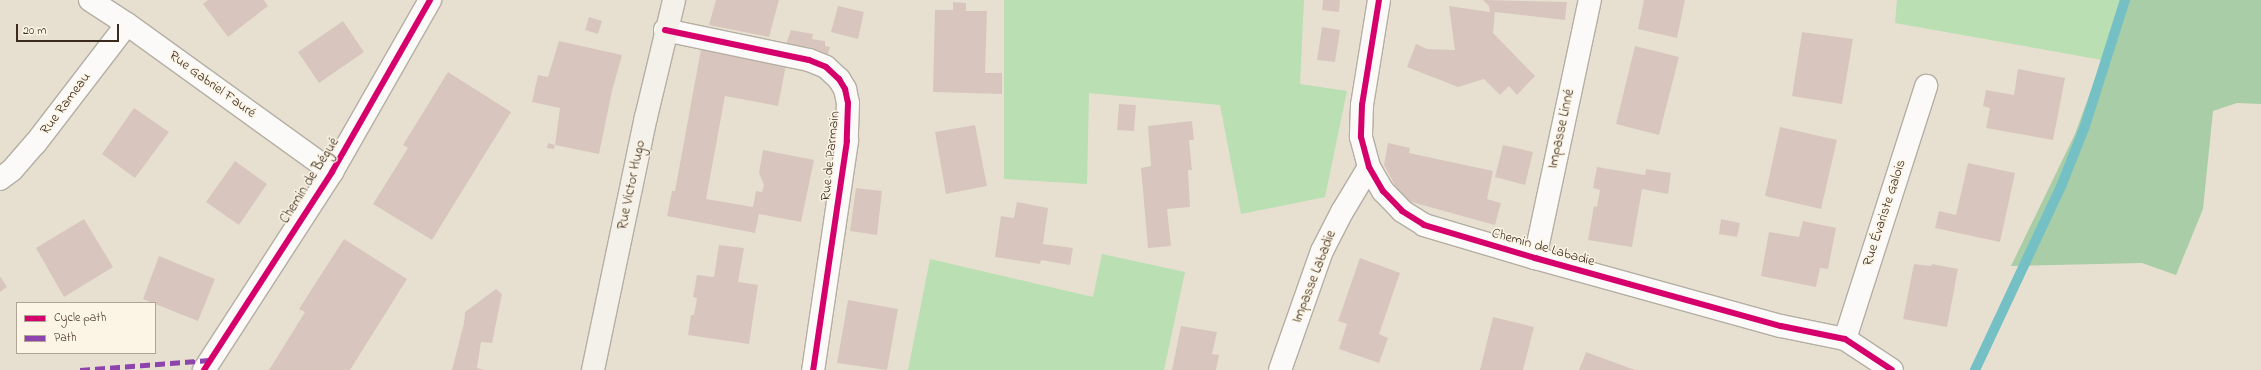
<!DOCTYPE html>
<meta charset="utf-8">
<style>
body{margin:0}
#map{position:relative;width:2261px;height:370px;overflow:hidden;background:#e7e0d0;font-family:"Indie Flower",sans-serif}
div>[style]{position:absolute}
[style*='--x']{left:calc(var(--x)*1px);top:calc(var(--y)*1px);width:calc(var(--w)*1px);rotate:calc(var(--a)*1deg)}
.green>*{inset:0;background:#b9dfb3}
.forest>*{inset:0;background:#a9cda6}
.stream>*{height:10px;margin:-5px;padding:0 5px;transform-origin:5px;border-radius:5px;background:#74c0c4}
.building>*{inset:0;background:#d8c6be}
.roads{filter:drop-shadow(1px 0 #b4aea3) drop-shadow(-1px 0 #b4aea3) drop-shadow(0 1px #b4aea3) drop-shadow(0 -1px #b4aea3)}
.minor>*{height:22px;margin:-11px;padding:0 11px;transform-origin:11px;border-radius:11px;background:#fbfaf8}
.secondary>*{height:22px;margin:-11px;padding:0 11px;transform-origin:11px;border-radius:11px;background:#f4f0ea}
.quiet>*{height:5px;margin-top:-2.5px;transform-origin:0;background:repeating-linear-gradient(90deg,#8e44ad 0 10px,transparent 0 15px)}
.cycleway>*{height:6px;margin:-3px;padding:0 3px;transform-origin:3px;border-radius:3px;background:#d6006c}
span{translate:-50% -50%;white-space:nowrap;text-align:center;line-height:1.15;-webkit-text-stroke:3px #fcf5e5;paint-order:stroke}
.street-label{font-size:14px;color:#3b2a1e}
.legend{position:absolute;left:16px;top:302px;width:140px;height:52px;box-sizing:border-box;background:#fcf5e5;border:1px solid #afa495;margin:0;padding:5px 7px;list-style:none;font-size:12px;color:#3b2a1e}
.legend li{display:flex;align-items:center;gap:8px;height:20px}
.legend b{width:20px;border:1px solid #afa495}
.scale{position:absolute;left:16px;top:24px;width:103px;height:18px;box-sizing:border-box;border:2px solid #3b2a1e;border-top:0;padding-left:5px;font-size:12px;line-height:14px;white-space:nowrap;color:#3b2a1e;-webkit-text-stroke:3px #fcf5e5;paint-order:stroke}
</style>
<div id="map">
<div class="green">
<i style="clip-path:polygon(1004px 0,1304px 0,1300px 84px,1347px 91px,1325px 197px,1241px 214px,1220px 105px,1089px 93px,1087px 184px,1004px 179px)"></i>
<i style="clip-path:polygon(1897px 0,2120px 0,2102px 60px,1895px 23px)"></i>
<i style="clip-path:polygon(1102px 254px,1185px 272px,1164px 370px,908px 370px,930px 259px,1093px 297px)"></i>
</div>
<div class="forest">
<i style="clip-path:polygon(2120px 0,2261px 0,2261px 104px,2237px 103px,2213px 111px,2203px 209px,2176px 275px,2142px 263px,2011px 266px,2075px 134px,2102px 60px)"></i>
</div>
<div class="stream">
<i style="--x:1975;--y:370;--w:205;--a:-64.9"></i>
<i style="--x:2062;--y:184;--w:62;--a:-68.4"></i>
<i style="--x:2085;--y:126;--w:132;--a:-72.4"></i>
</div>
<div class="building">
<i style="clip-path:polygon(208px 0,264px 0,268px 6px,228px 37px,203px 4px)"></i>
<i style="clip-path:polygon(716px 0,779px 0,769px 37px,709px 25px)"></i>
<i style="clip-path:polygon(1323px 0,1340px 0,1339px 12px,1322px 10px)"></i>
<i style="clip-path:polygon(1483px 0,1567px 2px,1565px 20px,1495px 12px,1493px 33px,1535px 76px,1517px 95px,1509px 86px,1500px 95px,1484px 79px,1458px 87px,1407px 67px,1416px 44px,1427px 49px,1455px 50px,1449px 6px,1490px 12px,1489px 6px)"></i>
<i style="clip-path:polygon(1644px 0,1685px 0,1677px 38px,1638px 29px)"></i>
<i style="clip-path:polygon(953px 2px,966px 3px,966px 11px,987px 11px,985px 73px,1002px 73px,1002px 94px,933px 92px,935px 10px,953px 10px)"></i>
<i style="clip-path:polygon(838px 6px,864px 12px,858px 39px,831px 32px)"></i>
<i style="clip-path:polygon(589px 17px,602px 21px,598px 34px,585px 30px)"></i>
<i style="clip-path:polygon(343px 21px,364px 52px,319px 83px,298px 52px)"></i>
<i style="clip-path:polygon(1322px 27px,1340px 30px,1335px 62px,1317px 60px)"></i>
<i style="clip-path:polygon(791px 30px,813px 34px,812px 39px,825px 41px,825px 46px,830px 47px,827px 57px,785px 47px)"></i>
<i style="clip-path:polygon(1802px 32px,1853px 39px,1842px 104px,1792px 96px)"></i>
<i style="clip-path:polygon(559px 41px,622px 55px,612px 91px,599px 154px,555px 145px,560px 108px,532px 102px,538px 75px,548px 77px)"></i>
<i style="clip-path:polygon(1635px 46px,1679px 57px,1659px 135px,1616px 124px)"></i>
<i style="clip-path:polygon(701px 49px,786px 65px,778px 106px,725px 96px,706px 199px,753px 207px,756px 191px,762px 192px,764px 185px,759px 173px,763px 150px,814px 160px,801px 222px,759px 214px,755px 233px,667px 216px,672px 191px,675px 191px)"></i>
<i style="clip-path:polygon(2018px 69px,2065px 78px,2053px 140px,1986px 128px,1990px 108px,1983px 106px,1986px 90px,2014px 95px)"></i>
<i style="clip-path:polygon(448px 72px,511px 112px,432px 240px,373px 204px,408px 148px,403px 145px)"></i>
<i style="clip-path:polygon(1119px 104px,1136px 105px,1134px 131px,1117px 130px)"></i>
<i style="clip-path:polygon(134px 108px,169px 132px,135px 178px,102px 154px)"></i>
<i style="clip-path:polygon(1192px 121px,1194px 140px,1189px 140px,1192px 170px,1188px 170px,1190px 207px,1167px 209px,1171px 246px,1148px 248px,1141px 168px,1151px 166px,1148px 126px)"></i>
<i style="clip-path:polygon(975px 125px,987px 186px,946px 194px,935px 132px)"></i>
<i style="clip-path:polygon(1780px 127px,1837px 140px,1821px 209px,1765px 196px)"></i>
<i style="clip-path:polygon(548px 143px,555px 145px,554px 149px,547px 148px)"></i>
<i style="clip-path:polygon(1388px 143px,1410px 148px,1409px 153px,1493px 171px,1487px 199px,1501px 203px,1495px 225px,1408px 201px,1397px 189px,1384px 165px)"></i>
<i style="clip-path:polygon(1503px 145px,1533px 152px,1525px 185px,1495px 177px)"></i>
<i style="clip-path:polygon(235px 161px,267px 184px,239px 225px,206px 202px)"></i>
<i style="clip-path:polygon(1968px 163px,2015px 173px,2000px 242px,1935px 228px,1939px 211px,1956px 215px)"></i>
<i style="clip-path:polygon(1597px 167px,1645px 175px,1646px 169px,1671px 173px,1668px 194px,1642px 189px,1632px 247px,1588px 240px,1594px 206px,1597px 207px,1600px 190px,1593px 188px)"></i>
<i style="clip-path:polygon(856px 188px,882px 191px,877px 235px,850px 231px)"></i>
<i style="clip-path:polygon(1017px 202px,1048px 208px,1043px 244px,1073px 248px,1070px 265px,1041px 260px,1040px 264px,995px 257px,1001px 216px,1014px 218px)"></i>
<i style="clip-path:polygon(84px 219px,113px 267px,64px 297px,36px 248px)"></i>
<i style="clip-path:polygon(1721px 219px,1740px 223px,1737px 237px,1719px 234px)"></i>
<i style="clip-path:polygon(1803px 221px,1836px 228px,1828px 269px,1820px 268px,1816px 287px,1761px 276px,1769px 232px,1799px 237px)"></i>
<i style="clip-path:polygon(344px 239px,407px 279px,350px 370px,269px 370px,305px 312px,299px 309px)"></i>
<i style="clip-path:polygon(719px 245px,744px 248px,738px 282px,758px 285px,749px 344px,688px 335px,691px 315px,694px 315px,697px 298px,693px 297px,697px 275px,714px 277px)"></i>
<i style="clip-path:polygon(159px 256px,215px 279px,198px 321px,143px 299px)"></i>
<i style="clip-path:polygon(1360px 258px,1400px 273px,1379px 334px,1388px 338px,1379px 363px,1339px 349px,1347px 324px,1338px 321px)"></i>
<i style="clip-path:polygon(1914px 264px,1931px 266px,1932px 264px,1958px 269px,1947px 327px,1903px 319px)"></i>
<i style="clip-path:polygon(0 276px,7px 287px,0 292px)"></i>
<i style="clip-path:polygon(496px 289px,502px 294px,492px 343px,481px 342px,477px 368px,485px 370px,452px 370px,464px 323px,465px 312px)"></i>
<i style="clip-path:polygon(848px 300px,898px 309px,887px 370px,837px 363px)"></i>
<i style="clip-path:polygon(1493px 317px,1534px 327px,1523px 370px,1480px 370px)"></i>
<i style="clip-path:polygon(1181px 326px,1217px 332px,1212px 354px,1219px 355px,1216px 370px,1172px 370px)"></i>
<i style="clip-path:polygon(1586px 352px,1635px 370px,1579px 370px)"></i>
</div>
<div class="roads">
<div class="minor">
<i style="--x:90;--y:0;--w:44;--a:33"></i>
<i style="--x:127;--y:24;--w:253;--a:35.8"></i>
<i style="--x:1379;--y:0;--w:106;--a:99.2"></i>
<i style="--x:1362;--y:105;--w:32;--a:92"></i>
<i style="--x:1361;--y:137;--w:31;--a:75"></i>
<i style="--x:1369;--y:167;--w:28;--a:60"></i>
<i style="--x:1383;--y:191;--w:28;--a:46"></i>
<i style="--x:1402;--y:211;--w:26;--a:32"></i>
<i style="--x:1424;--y:225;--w:116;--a:16.6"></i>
<i style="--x:1535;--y:258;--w:255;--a:15.5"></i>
<i style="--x:1781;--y:326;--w:65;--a:11.5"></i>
<i style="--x:1845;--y:339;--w:56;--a:33.4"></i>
<i style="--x:665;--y:30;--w:147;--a:11.8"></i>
<i style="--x:809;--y:60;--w:18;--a:22"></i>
<i style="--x:826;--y:67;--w:18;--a:43"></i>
<i style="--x:839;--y:79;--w:12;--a:59"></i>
<i style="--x:845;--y:89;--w:14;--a:78"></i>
<i style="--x:848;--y:103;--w:38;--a:92"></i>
<i style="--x:847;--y:141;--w:232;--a:98.4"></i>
<i style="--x:0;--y:179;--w:15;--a:-37"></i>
<i style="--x:12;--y:170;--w:35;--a:-49"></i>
<i style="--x:35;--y:144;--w:151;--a:-52.5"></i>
<i style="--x:1535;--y:258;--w:264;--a:-78"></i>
<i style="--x:1845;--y:339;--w:266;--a:-72.2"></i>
<i style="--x:204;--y:370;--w:236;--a:-57.1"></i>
<i style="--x:332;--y:172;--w:198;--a:-60.3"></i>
<i style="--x:1280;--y:370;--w:126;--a:-70.6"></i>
<i style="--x:1322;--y:251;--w:44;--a:-62.9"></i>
<i style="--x:1342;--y:212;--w:52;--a:-59"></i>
</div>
<div class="secondary">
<i style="--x:593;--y:370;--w:258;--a:-78.2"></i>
<i style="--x:646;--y:117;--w:120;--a:-76.5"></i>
</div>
</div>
<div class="quiet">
<i style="--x:80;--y:370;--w:130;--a:-4.4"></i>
</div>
<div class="cycleway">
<i style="--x:1379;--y:0;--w:106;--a:99.2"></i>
<i style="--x:1362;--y:105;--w:32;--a:92"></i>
<i style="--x:1361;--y:137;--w:31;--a:75"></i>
<i style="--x:1369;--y:167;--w:28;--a:60"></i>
<i style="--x:1383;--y:191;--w:28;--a:46"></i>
<i style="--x:1402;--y:211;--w:26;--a:32"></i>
<i style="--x:1424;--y:225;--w:116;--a:16.6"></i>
<i style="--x:1535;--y:258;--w:255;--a:15.5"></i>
<i style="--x:1781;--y:326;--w:65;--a:11.5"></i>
<i style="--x:1845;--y:339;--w:56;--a:33.4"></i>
<i style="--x:665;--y:30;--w:147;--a:11.8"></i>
<i style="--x:809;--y:60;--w:18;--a:22"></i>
<i style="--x:826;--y:67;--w:18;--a:43"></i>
<i style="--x:839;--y:79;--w:12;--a:59"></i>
<i style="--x:845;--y:89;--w:14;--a:78"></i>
<i style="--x:848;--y:103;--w:38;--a:92"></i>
<i style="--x:847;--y:141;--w:232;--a:98.4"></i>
<i style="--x:204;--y:370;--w:236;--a:-57.1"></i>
<i style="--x:332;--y:172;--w:198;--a:-60.3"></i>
</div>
<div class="street-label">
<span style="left:212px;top:85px;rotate:36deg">Rue Gabriel Fauré</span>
<span style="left:66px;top:104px;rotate:-53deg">Rue Rameau</span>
<span style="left:1562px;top:129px;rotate:-78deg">Impasse Linné</span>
<span style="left:831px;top:156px;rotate:-84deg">Rue de Parmain</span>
<span style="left:310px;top:181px;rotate:-58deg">Chemin de Bégué</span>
<span style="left:632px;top:185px;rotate:-78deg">Rue Victor Hugo</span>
<span style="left:1885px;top:213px;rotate:-72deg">Rue Évariste Galois</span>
<span style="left:1543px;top:248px;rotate:16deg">Chemin de Labadie</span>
<span style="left:1315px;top:277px;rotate:-69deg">Impasse Labadie</span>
</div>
<ul class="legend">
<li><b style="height:5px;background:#d6006c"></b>Cycle path</li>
<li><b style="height:5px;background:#8e44ad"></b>Path</li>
</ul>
<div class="scale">20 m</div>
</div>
